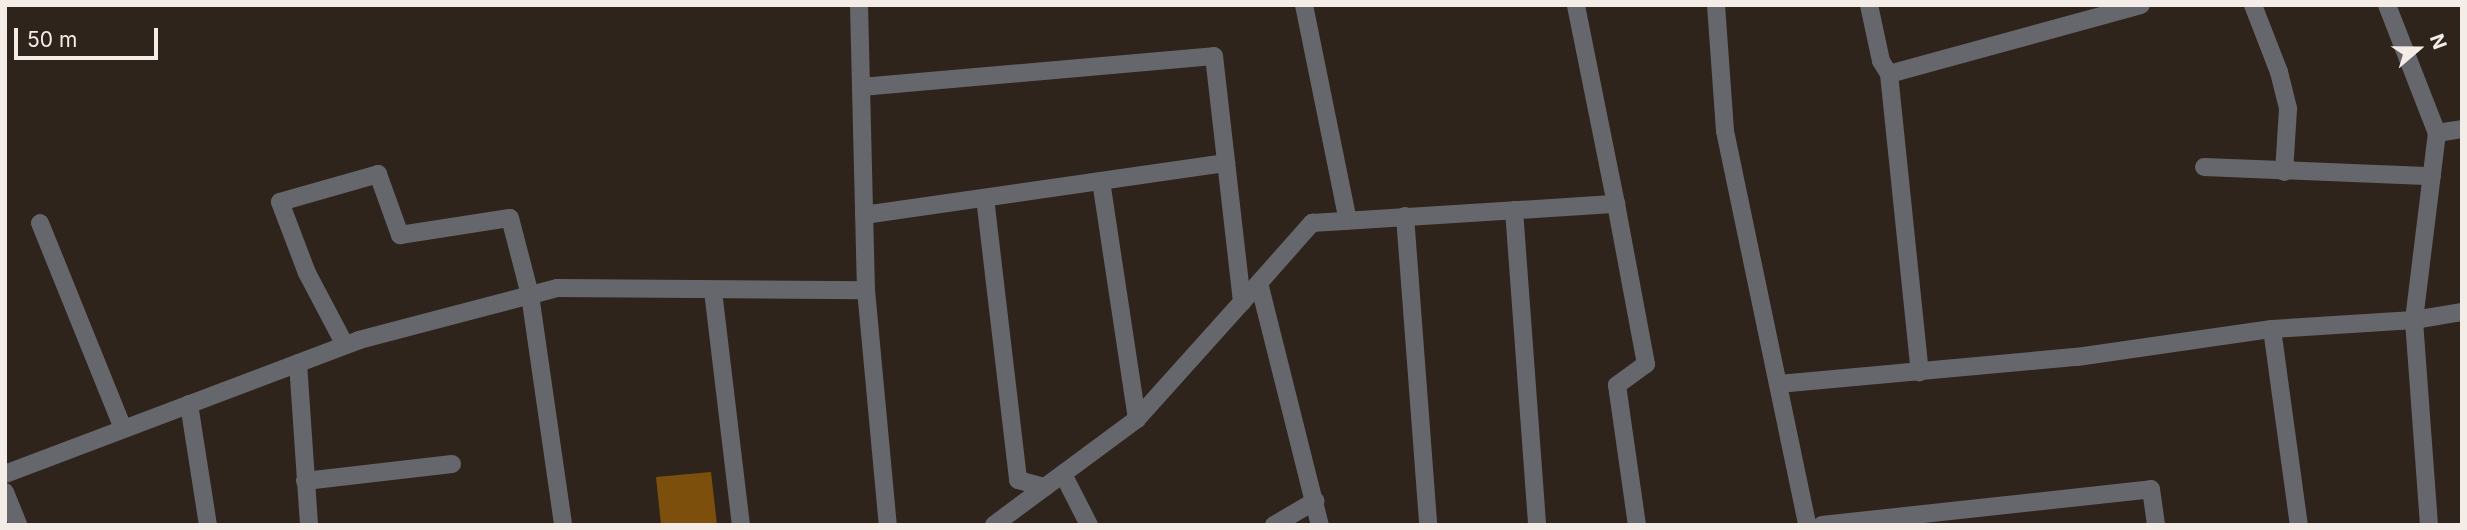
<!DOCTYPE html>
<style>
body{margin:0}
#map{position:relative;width:2467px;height:530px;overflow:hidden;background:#2f241b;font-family:Inter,sans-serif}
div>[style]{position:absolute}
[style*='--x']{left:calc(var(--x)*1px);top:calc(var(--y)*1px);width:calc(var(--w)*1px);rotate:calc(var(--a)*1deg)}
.building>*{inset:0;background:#7d4f0d}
.street>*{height:18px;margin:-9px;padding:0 9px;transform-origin:9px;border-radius:9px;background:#66676d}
span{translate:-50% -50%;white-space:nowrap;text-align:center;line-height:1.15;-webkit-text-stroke:7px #2f241b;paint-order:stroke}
.frame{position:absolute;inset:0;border:7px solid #f4ece7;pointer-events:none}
.north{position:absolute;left:2383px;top:14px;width:70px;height:70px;-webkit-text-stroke:5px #2f241b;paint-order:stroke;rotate:70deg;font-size:19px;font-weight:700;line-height:28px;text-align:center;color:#f4ece7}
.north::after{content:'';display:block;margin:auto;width:24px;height:32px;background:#f4ece7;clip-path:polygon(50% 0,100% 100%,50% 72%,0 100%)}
.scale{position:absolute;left:14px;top:28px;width:144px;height:32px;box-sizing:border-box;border:4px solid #f4ece7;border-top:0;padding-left:9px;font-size:21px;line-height:24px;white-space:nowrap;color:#f4ece7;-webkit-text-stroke:5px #2f241b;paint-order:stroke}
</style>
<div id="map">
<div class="building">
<i style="clip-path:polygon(711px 472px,717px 525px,661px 525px,656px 477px)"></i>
</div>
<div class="street">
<i style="--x:859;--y:5;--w:285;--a:88.6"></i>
<i style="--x:1304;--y:5;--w:220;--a:78.5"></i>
<i style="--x:1716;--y:5;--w:126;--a:85.9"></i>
<i style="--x:1725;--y:131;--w:402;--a:78.2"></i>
<i style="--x:1869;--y:5;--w:57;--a:77.9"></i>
<i style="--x:1881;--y:61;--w:15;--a:58"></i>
<i style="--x:1889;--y:74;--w:300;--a:84.1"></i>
<i style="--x:2253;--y:5;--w:72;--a:68.8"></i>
<i style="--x:2279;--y:72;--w:38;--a:76"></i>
<i style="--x:2288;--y:109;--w:63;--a:93.6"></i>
<i style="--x:2387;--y:5;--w:137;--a:68.7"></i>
<i style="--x:2437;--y:133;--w:25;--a:-9"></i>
<i style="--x:1889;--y:74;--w:261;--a:-15.3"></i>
<i style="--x:861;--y:87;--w:354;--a:-5"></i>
<i style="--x:1214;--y:56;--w:248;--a:83.5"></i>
<i style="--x:1242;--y:302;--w:157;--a:131.9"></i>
<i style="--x:1137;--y:419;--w:178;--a:143.5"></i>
<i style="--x:2204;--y:167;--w:228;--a:2.3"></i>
<i style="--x:1101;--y:181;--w:241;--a:81.4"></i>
<i style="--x:985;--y:198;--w:284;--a:83.3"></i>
<i style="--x:1018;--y:480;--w:28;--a:15"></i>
<i style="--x:1616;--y:204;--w:163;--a:79.4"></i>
<i style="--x:1646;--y:364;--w:36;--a:144"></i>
<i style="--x:1617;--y:385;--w:141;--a:81.9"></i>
<i style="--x:1514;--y:210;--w:316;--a:85.8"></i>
<i style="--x:864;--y:215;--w:366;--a:-8.2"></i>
<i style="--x:1405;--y:216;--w:310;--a:85.7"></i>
<i style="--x:40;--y:223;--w:221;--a:68"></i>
<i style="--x:1259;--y:283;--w:250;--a:75.9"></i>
<i style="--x:713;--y:291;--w:236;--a:83.2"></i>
<i style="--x:1242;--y:302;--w:106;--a:-48.5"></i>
<i style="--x:1312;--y:223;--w:305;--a:-3.6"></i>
<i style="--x:1616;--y:204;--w:203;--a:-101.4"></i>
<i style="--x:2272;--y:329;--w:198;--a:82.2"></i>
<i style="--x:345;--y:345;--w:81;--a:-117.8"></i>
<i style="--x:307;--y:273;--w:76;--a:-110.8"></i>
<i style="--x:280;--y:202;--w:102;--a:-15.9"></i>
<i style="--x:378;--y:174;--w:65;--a:70.2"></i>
<i style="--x:400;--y:235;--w:111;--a:-8.8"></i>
<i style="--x:510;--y:218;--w:80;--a:75.4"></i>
<i style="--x:530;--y:295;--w:232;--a:81.8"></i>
<i style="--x:298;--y:363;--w:162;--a:86.1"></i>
<i style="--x:1778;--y:384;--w:300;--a:-5.2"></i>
<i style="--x:2077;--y:357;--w:197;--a:-8.2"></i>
<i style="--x:2272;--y:329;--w:142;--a:-3.6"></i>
<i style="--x:2414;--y:320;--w:49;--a:-9.5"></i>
<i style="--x:189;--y:404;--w:122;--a:81.1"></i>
<i style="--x:5;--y:474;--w:379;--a:-20.7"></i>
<i style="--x:359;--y:340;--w:205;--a:-14.7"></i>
<i style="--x:557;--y:288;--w:309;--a:0.4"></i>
<i style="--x:866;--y:290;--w:236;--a:84.7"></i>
<i style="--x:1063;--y:474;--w:57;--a:63"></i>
<i style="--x:305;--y:481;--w:148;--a:-6.6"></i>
<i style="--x:5;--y:492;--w:35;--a:68"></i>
<i style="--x:1274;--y:525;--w:48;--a:-30.3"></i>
<i style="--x:1822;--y:525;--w:331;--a:-6.2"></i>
<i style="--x:2151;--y:489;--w:36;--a:82"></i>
<i style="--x:2429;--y:525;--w:206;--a:-94.2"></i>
<i style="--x:2414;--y:320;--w:188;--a:-83"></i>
</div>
<div class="frame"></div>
<div class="north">N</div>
<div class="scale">50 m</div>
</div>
